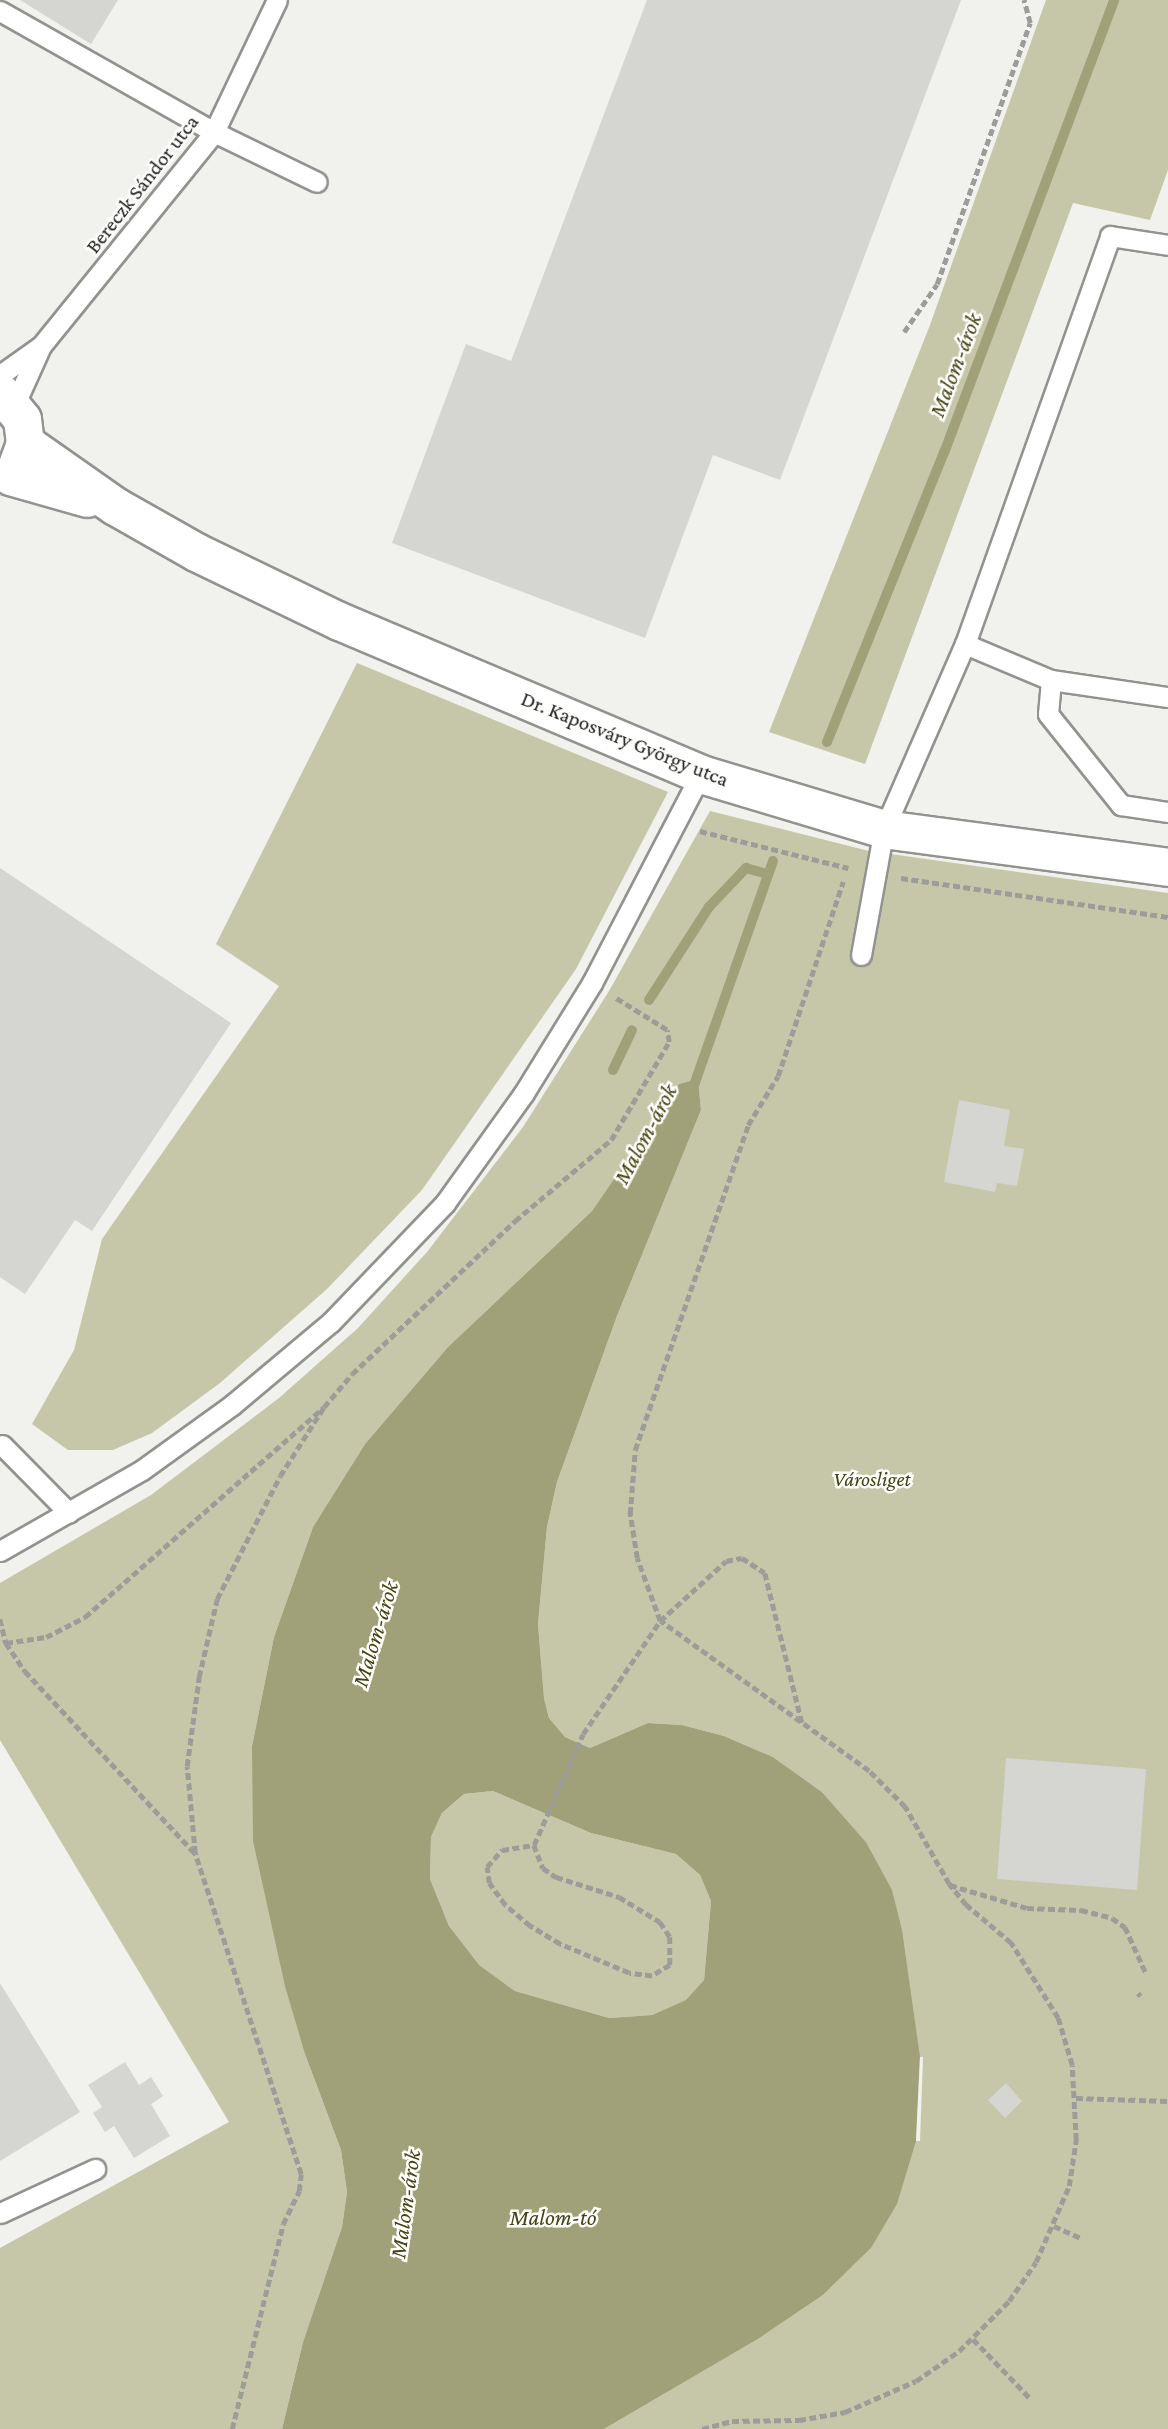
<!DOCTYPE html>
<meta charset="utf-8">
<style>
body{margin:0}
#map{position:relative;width:1168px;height:2429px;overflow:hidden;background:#f1f1ed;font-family:"Crimson Pro",serif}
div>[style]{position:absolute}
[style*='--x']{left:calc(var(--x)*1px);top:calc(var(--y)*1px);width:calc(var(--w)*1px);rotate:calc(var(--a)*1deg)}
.green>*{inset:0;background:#c6c7a8}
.water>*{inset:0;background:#a0a178}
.pier>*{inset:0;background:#f1f1ed}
.stream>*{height:10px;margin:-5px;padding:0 5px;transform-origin:5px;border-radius:5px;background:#a0a178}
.building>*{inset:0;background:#d5d5d1}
.path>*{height:4.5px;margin-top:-2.25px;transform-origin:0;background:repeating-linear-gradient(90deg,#9c9c99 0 7px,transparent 0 10.5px)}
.roads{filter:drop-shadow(2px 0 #92928e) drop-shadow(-2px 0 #92928e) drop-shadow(0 2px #92928e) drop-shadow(0 -2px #92928e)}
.service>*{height:19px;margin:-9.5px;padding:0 9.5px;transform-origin:9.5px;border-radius:9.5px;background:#fff}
.minor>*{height:37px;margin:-18.5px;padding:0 18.5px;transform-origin:18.5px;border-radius:18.5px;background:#fff}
span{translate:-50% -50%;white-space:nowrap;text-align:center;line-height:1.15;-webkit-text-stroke:5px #fffffe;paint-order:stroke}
.street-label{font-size:21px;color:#1c1c1b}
.park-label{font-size:21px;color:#434310;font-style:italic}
.water-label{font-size:23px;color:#444311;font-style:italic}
</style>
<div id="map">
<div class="green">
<i style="clip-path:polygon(1046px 0,1168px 0,1168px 170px,1150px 220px,1073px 203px,865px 764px,769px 732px,930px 325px)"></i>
<i style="clip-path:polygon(357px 663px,668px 792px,576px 969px,422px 1190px,327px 1289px,220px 1383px,152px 1433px,113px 1450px,68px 1450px,32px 1424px,74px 1350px,102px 1239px,279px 986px,216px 944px)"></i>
<i style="clip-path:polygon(710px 811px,869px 851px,1168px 893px,1168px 2429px,604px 2429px,758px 2339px,823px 2295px,871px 2248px,891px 1890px,866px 1842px,822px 1792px,773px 1757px,724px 1736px,682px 1725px,648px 1723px,590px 1748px,565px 1737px,549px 1718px,544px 1698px,538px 1624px,547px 1527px,557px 1482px,617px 1316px,701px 1110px,698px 1080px,679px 1084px,592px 1211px,448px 1347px,365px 1444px,313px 1527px,274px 1637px,252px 1746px,305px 2054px,341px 2150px,347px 2192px,342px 2227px,303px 2342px,282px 2429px,0 2429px,0 2248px,229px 2122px,0 1740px,0 1583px,151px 1495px,279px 1398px,358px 1328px,427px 1252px,523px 1127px,609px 991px)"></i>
<i style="clip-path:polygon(493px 1791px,591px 1833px,676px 1854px,700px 1875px,711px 1901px,704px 1980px,687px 2000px,652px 2015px,609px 2018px,515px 1991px,478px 1965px,449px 1926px,430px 1879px,431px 1837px,442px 1813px,464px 1794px)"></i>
</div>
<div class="water">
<i style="clip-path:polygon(evenodd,698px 1079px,701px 1110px,617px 1316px,557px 1482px,547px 1527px,538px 1624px,544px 1698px,549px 1718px,565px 1737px,590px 1748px,648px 1723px,682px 1725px,724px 1736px,773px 1757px,822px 1792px,866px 1842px,892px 1890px,902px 1930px,920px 2057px,916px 2141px,897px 2204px,871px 2248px,823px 2295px,758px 2339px,604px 2429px,282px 2429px,303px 2342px,342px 2227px,347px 2192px,341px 2150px,305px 2054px,285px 1986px,253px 1841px,252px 1746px,274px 1637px,313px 1527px,365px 1444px,448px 1347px,592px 1211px,679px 1084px,698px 1079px,493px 1791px,591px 1833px,676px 1854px,700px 1875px,711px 1901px,704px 1980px,686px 2000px,652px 2015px,609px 2018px,515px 1991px,479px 1965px,449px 1926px,430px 1879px,431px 1837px,442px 1813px,464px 1794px,493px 1791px)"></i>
</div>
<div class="pier">
<i style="clip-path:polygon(920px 2057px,923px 2057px,920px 2141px,916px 2141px)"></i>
</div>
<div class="stream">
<i style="--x:827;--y:742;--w:312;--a:-68"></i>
<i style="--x:944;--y:453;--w:484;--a:-69.4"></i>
<i style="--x:649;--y:1000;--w:111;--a:-57.2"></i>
<i style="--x:709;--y:907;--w:54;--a:-46.5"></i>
<i style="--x:746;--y:868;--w:22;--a:16"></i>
<i style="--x:613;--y:1070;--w:44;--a:-64.6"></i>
<i style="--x:692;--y:1091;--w:244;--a:-70.6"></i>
</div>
<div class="building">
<i style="clip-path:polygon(20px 0,118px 0,91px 44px)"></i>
<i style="clip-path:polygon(647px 0,961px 0,780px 480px,713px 455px,645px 638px,392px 543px,466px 344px,511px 361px)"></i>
<i style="clip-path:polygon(0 868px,231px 1023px,92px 1231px,75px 1220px,25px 1294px,0 1277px)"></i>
<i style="clip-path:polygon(959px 1100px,1010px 1110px,1004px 1146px,1024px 1149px,1017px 1186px,997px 1183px,995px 1192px,944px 1182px)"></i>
<i style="clip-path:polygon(1006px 1758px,1146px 1769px,1137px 1890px,997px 1879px)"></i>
<i style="clip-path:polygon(0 1983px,80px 2112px,0 2161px)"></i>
<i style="clip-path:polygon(125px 2062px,139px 2085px,151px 2077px,163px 2096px,151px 2104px,170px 2136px,134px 2158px,114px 2126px,105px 2132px,93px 2113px,102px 2107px,88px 2085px)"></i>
<i style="clip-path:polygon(1006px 2083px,1022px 2101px,1005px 2118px,988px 2100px)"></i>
</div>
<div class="path">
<i style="--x:904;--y:332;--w:58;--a:-55.5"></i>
<i style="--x:937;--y:284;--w:277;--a:-70.4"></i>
<i style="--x:1030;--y:23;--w:24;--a:-105"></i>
<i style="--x:700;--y:831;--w:153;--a:14"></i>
<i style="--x:901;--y:878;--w:270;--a:8.3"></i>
<i style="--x:0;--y:1619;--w:25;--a:76"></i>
<i style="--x:6;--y:1643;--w:34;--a:56"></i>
<i style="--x:25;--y:1671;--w:249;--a:47"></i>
<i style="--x:6;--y:1643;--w:40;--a:-8.5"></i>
<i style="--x:46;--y:1637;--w:44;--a:-27.1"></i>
<i style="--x:85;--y:1617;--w:318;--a:-41.3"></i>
<i style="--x:324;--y:1407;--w:43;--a:-49.7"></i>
<i style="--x:352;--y:1374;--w:224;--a:-43.2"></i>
<i style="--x:515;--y:1221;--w:126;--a:-40.2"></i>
<i style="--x:611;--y:1140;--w:114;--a:-59.4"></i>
<i style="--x:669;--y:1042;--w:12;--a:-99"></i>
<i style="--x:667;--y:1030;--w:62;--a:-148.1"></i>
<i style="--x:534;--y:1845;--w:25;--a:69"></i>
<i style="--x:543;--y:1868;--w:16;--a:35"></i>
<i style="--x:556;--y:1877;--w:66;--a:17.6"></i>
<i style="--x:619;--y:1897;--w:48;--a:31.4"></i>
<i style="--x:660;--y:1922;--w:18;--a:56"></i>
<i style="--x:670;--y:1937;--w:28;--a:90"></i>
<i style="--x:670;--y:1965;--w:21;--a:149"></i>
<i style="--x:652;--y:1976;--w:23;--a:-173"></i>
<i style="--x:629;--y:1973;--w:75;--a:-157.2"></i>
<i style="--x:560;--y:1944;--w:35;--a:-149"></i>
<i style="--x:530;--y:1926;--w:33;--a:-140"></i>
<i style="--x:505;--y:1905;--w:27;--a:-126"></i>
<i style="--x:489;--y:1883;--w:16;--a:-97"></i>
<i style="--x:487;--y:1867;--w:23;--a:-49"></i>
<i style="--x:502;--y:1850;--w:32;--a:-9"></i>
<i style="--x:534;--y:1845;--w:121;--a:-66.2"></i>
<i style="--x:583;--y:1734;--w:137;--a:-55.7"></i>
<i style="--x:660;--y:1621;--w:67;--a:-110.1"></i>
<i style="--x:637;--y:1558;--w:45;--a:-99"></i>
<i style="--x:630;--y:1514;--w:64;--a:-85.5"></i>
<i style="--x:635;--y:1450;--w:344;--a:-70.8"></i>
<i style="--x:748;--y:1125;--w:57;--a:-58.5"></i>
<i style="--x:778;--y:1076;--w:205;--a:-71.5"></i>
<i style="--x:950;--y:1885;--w:80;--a:16.6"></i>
<i style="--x:1027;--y:1908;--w:54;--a:2.1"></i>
<i style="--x:1081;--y:1910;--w:32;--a:14"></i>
<i style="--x:1112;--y:1918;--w:16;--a:35"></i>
<i style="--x:1125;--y:1927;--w:51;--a:65.5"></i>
<i style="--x:1138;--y:1993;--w:4;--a:45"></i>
<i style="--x:1076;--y:2098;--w:92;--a:1.9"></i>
<i style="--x:1054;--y:2226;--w:30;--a:24"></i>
<i style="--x:973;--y:2339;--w:82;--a:46"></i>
<i style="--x:232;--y:2429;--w:211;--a:-76"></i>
<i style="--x:283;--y:2224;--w:37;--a:-64"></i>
<i style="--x:299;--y:2191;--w:17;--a:-83"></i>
<i style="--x:301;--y:2174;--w:338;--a:-108.3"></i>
<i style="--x:195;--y:1853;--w:87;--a:-95.3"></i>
<i style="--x:187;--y:1766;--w:90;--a:-82.3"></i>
<i style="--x:199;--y:1677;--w:80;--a:-77"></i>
<i style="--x:217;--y:1599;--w:138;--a:-62.9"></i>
<i style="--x:280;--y:1476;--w:82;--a:-57.5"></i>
<i style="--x:702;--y:2429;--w:31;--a:-15"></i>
<i style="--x:732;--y:2421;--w:67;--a:-0.9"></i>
<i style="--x:799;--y:2420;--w:47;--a:-9.9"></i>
<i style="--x:845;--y:2412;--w:77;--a:-23.6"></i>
<i style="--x:916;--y:2381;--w:52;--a:-34.9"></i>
<i style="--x:959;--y:2351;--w:71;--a:-45"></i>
<i style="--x:1009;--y:2301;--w:47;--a:-55.3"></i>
<i style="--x:1036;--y:2262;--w:83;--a:-66.5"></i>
<i style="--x:1069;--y:2186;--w:47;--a:-81.3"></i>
<i style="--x:1076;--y:2140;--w:75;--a:-93.1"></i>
<i style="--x:1072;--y:2065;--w:49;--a:-106.6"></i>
<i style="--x:1058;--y:2018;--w:89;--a:-122.1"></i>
<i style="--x:1011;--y:1943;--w:59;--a:-139.8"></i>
<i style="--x:966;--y:1905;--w:27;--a:-129"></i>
<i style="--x:949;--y:1884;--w:89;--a:-119.7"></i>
<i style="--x:905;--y:1807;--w:51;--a:-135"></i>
<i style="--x:869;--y:1771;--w:257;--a:-144.3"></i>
<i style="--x:660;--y:1621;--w:89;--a:-42.3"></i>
<i style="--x:726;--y:1561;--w:16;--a:-11"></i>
<i style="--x:742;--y:1558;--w:27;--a:33"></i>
<i style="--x:765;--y:1573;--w:154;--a:76.1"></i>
</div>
<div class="roads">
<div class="service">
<i style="--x:0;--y:11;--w:246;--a:29.5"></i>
<i style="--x:214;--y:132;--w:114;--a:25.9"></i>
<i style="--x:0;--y:375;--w:50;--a:-35.3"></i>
<i style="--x:14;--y:406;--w:66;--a:-65.8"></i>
<i style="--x:41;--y:346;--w:275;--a:-51"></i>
<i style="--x:214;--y:132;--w:146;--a:-64.5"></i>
<i style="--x:965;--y:644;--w:93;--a:22.7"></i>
<i style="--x:1051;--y:680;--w:118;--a:8.3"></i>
<i style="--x:1051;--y:680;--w:34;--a:95"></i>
<i style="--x:1048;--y:714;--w:117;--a:51.3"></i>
<i style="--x:1121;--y:805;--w:48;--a:8.5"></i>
<i style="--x:861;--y:955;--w:128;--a:-79.7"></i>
<i style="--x:884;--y:829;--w:202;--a:-66.4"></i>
<i style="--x:965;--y:644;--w:433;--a:-70.4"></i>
<i style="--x:1110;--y:236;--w:59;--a:8.8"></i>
<i style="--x:2;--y:1445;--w:95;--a:45.4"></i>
<i style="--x:0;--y:1551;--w:163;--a:-29.7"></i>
<i style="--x:142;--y:1470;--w:111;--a:-35.8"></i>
<i style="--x:232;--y:1405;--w:129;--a:-40"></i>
<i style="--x:331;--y:1322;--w:165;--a:-46.2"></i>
<i style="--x:445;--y:1203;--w:135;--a:-54.3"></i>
<i style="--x:524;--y:1093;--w:129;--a:-58.3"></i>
<i style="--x:592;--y:983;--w:236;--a:-62.5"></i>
<i style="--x:0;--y:2213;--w:105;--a:-24.9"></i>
</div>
<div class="minor">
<i style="--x:0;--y:392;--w:35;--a:51"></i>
<i style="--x:22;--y:419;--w:24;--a:83"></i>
<i style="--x:25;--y:443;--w:23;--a:110"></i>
<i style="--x:25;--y:443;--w:110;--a:35"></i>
<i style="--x:115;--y:506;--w:93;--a:29.6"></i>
<i style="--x:196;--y:552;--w:159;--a:25.8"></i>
<i style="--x:339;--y:621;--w:393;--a:22.9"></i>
<i style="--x:701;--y:774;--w:191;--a:16.7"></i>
<i style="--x:884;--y:829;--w:287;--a:7.6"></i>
<i style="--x:10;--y:476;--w:80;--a:15.9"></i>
</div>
</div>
<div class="street-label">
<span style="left:142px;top:184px;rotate:-52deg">Bereczk Sándor utca</span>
<span style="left:625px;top:739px;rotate:22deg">Dr. Kaposváry György utca</span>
</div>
<div class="park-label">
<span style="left:872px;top:1479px">Városliget</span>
</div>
<div class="water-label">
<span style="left:955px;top:365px;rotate:-69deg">Malom-árok</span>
<span style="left:645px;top:1134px;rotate:-62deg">Malom-árok</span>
<span style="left:375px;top:1634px;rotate:-73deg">Malom-árok</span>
<span style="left:405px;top:2204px;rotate:-82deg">Malom-árok</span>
<span style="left:553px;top:2217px">Malom-tó</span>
</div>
</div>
